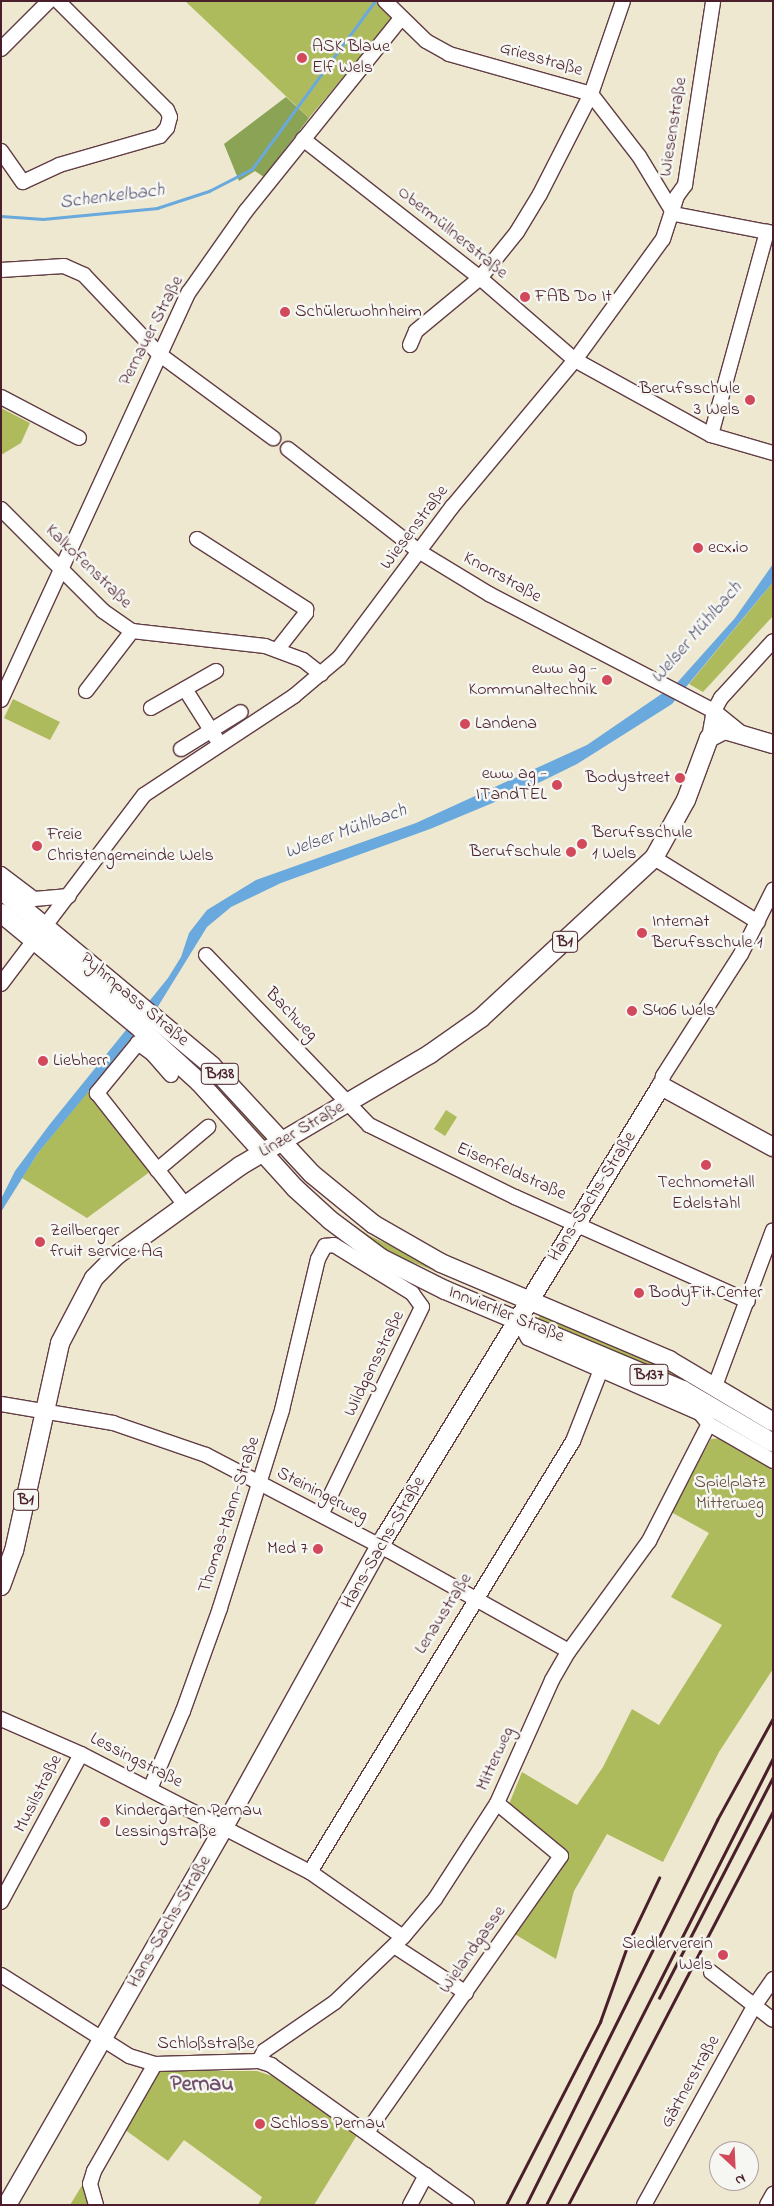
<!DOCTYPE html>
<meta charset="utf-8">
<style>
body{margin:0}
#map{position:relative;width:774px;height:2206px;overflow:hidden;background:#ede8cf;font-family:"Indie Flower",sans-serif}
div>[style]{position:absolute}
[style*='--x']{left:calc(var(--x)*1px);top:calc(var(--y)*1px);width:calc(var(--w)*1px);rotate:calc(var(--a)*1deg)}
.green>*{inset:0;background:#aebb5d}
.forest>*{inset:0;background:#8aa354}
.water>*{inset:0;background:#6aa9dd}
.stream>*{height:2.5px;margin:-1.25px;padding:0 1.25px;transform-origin:1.25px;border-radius:1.25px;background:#6aa9dd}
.roads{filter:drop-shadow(1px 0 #623d44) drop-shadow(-1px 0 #623d44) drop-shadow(0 1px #623d44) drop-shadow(0 -1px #623d44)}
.minor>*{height:14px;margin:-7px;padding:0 7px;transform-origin:7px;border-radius:7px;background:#fff}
.major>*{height:18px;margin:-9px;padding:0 9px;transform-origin:9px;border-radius:9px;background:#fff}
.rail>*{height:2.5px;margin:-1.25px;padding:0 1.25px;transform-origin:1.25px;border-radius:1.25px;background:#4a1f2b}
.dots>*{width:14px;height:14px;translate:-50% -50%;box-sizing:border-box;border:2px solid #f6f6f2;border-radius:50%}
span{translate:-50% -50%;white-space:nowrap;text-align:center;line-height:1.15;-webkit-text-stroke:5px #f6f6f2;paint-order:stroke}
.shield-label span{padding:1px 4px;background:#f6f6f2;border:1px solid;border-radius:4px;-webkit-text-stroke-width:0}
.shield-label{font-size:16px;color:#4a1f2b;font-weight:700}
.poi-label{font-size:18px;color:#4a1f2b}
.left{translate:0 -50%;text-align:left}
.right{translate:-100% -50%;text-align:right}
.street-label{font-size:18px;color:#4a1f2b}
.park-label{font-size:18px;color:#684e3a}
.water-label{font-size:19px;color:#575672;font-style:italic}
.district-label{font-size:22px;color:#72506b;font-weight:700}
.frame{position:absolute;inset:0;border:2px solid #4a1f2b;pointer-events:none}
.north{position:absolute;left:709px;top:2141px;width:50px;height:50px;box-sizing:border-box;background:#f6f6f2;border:1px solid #b1a0a2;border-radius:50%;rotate:155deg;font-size:14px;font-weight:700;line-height:20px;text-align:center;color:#4a1f2b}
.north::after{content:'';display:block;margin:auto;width:18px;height:22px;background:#d1495b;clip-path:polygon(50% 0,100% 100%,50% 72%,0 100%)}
</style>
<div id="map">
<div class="green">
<i style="clip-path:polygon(185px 1px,376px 1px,392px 18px,309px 118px)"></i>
<i style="clip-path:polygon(1px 408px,30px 423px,21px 443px,1px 455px)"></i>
<i style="clip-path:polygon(773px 582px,773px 616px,703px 692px,689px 684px)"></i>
<i style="clip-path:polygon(13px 699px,60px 722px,50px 740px,4px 718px)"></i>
<i style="clip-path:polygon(148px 1021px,200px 1064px,269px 1138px,261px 1144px,145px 1025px)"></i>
<i style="clip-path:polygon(88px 1091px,151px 1171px,87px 1218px,22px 1178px,38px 1153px)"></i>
<i style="clip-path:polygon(446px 1110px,457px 1117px,445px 1136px,434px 1129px)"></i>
<i style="clip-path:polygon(284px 1165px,340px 1216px,370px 1236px,510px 1301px,407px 1260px,367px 1240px,341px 1222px)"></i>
<i style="clip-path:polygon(541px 1312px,648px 1357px,773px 1430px,773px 1436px,537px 1322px)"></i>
<i style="clip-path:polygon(726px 1438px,773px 1464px,773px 1669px,719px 1752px,663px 1862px,607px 1834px,574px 1891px,556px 1959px,513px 1933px,568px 1852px,509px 1804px,522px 1772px,577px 1805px,603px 1767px,632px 1709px,659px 1725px,722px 1625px,671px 1597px,709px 1533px,671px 1512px,711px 1439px)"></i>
<i style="clip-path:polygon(158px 2071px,257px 2071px,281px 2079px,357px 2135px,314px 2205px,258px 2205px,262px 2197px,184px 2140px,168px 2161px,124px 2129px)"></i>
<i style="clip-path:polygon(89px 2174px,100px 2205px,70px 2205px)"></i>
</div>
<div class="forest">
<i style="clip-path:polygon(286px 97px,309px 118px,264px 177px,255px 171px,239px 181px,224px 144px)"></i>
</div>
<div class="water">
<i style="clip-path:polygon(773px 564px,773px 582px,672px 704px,577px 764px,526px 789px,430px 829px,281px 883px,231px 907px,207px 927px,157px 1008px,38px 1153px,1px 1212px,1px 1199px,15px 1171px,50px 1124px,168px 978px,181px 957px,189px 933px,207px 910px,256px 880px,416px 823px,587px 745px,676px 684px,735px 618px)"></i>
</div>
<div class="stream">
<i style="--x:1;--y:216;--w:42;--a:4.1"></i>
<i style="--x:43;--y:219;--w:115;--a:-5.5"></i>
<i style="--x:157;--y:208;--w:55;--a:-18.1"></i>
<i style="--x:209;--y:191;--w:48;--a:-27.1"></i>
<i style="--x:252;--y:169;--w:208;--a:-53.8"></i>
</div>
<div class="roads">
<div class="minor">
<i style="--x:385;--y:1;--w:57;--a:44.3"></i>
<i style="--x:426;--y:41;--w:26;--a:29"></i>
<i style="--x:449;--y:54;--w:148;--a:15.7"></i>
<i style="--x:591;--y:94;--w:78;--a:52.3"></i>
<i style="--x:639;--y:156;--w:68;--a:58.9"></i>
<i style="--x:1;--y:49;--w:68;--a:-45"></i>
<i style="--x:303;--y:139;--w:225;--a:38.1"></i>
<i style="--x:480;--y:278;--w:125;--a:40.8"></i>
<i style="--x:575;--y:360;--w:155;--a:28.9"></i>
<i style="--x:711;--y:435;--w:65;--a:16.2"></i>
<i style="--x:1;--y:151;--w:38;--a:55"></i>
<i style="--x:23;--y:182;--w:40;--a:-25"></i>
<i style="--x:59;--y:165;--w:105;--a:-16"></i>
<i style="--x:160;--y:136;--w:11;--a:-49"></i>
<i style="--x:167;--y:128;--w:11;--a:-75"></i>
<i style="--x:170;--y:117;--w:8;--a:-113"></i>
<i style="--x:167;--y:110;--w:154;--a:-135"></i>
<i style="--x:674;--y:214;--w:101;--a:10.9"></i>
<i style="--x:1;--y:270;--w:63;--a:-3.6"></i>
<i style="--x:64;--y:266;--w:22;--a:24"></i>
<i style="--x:84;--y:275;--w:109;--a:46.5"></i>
<i style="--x:159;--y:354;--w:142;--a:36.4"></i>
<i style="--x:410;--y:345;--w:15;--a:-67"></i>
<i style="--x:416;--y:331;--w:83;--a:-39.6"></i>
<i style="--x:480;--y:278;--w:59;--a:-51.2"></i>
<i style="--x:517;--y:232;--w:44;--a:-58.8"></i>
<i style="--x:540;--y:194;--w:112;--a:-63"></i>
<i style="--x:591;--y:94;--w:98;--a:-71"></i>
<i style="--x:1;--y:397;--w:88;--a:27.7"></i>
<i style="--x:711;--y:435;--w:211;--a:-74.6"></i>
<i style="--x:288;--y:449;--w:167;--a:38"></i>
<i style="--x:420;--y:552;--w:81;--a:31.3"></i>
<i style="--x:489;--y:594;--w:254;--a:27.5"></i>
<i style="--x:714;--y:711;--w:35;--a:39"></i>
<i style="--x:1;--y:509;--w:144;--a:45"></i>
<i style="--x:103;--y:611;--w:35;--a:35"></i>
<i style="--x:132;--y:631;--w:134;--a:6.4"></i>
<i style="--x:265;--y:646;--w:40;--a:20.2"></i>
<i style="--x:303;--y:660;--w:23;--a:38"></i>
<i style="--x:197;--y:539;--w:130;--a:32.7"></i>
<i style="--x:306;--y:609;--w:4;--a:90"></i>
<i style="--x:306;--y:613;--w:47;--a:128.1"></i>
<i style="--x:185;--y:689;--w:58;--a:57.7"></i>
<i style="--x:86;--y:691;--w:76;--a:-52.5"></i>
<i style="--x:1;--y:700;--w:449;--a:-65.3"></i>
<i style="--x:189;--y:292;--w:99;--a:-54.9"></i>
<i style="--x:246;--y:211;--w:248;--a:-51.2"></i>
<i style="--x:151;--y:708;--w:75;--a:-29.6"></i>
<i style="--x:709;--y:738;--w:27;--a:-80"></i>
<i style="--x:714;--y:711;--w:15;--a:-62"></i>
<i style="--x:721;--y:698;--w:77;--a:-47.6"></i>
<i style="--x:181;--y:749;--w:70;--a:-31.7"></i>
<i style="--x:654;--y:858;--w:122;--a:31.6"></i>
<i style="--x:1;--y:874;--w:41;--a:37.1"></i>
<i style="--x:34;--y:899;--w:35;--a:-5"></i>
<i style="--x:206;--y:955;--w:236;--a:46.2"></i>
<i style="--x:369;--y:1125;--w:163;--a:26.3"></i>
<i style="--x:515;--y:1197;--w:255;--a:24.1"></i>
<i style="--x:1;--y:984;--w:237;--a:-52.9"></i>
<i style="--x:144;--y:795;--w:180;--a:-33.4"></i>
<i style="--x:294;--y:696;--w:59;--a:-40.2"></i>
<i style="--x:339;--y:658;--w:189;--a:-53.2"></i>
<i style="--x:452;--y:507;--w:192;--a:-50.1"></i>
<i style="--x:575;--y:360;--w:150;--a:-54"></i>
<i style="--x:663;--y:239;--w:45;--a:-72"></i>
<i style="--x:677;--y:196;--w:14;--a:-54"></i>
<i style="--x:685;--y:185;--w:186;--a:-81.3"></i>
<i style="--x:171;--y:1075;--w:28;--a:-131"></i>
<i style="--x:153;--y:1054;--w:19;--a:-144"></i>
<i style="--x:138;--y:1043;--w:65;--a:129.4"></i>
<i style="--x:97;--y:1093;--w:142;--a:51.8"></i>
<i style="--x:661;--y:1086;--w:10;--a:-79"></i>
<i style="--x:663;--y:1076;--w:145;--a:-57.4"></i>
<i style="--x:741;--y:954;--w:72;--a:-63.4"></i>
<i style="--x:157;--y:1170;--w:67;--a:-40.1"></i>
<i style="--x:518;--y:1320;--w:21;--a:61"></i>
<i style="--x:528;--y:1338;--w:188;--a:23.6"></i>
<i style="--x:700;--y:1413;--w:14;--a:51"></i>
<i style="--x:709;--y:1424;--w:74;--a:30"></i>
<i style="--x:715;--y:1386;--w:166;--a:-69.6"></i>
<i style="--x:1;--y:1404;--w:114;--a:9.6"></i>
<i style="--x:113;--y:1423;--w:98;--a:19"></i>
<i style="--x:206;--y:1455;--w:205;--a:27.6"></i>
<i style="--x:388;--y:1550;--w:207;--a:29.2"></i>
<i style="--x:1;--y:1719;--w:87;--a:23.6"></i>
<i style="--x:81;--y:1754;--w:258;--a:27.3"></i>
<i style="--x:310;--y:1872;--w:113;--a:35"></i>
<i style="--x:150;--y:1789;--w:85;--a:-67.1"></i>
<i style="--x:183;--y:1711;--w:109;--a:-70.2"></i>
<i style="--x:220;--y:1608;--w:207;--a:-72.6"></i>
<i style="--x:282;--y:1410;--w:155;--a:-76.6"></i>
<i style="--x:318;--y:1259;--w:15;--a:-62"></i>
<i style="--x:325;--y:1246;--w:9;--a:-6"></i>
<i style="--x:334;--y:1245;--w:92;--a:31.6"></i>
<i style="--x:412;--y:1293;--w:17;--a:54"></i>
<i style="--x:422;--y:1307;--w:231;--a:115.9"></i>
<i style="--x:310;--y:1872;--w:505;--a:-58.61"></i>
<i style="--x:573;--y:1441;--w:74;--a:-68.6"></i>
<i style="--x:1;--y:1902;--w:168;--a:-61.6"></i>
<i style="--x:394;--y:1946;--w:86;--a:33.1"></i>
<i style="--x:711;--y:1972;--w:78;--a:37.7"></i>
<i style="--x:1;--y:1975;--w:151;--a:32.3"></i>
<i style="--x:129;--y:2056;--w:27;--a:17"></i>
<i style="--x:155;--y:2064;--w:104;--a:-1.7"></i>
<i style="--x:259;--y:2061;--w:13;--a:18"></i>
<i style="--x:271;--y:2065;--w:241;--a:35.5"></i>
<i style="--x:259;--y:2061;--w:11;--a:-63"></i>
<i style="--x:264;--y:2051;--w:86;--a:-34.6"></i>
<i style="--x:335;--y:2002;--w:94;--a:-43.7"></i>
<i style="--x:403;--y:1937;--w:50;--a:-49.9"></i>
<i style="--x:435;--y:1899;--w:114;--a:-57.1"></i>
<i style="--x:497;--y:1803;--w:135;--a:-65.9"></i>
<i style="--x:552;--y:1680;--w:34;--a:-60"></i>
<i style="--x:569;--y:1651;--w:136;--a:-54"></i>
<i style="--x:649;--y:1541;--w:131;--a:-62.9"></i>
<i style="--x:367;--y:2132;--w:337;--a:-54.9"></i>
<i style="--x:561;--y:1856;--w:83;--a:-140.4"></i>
<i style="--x:96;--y:2205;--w:22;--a:-106"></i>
<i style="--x:90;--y:2184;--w:14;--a:-73"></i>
<i style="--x:94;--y:2171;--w:123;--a:-60.3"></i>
<i style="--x:410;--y:2205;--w:34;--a:-62"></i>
<i style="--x:644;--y:2205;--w:229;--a:-61"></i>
<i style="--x:755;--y:2005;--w:32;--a:-55"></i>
<i style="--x:767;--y:2205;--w:13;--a:-61"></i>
</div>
<div class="major">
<i style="--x:1;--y:890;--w:275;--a:39.8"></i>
<i style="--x:212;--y:1066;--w:147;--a:47.2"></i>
<i style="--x:312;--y:1174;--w:79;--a:39.3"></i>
<i style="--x:373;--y:1224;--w:78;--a:29.8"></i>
<i style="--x:441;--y:1263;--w:248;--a:23"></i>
<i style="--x:669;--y:1360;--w:121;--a:30.8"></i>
<i style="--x:1;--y:913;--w:182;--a:39.6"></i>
<i style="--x:141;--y:1029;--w:79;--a:42.4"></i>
<i style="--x:199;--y:1082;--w:143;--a:47.8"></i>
<i style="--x:295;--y:1188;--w:47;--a:42.4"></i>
<i style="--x:330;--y:1220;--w:64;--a:36.7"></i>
<i style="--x:381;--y:1258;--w:72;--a:26.6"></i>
<i style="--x:445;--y:1290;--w:258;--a:22.8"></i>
<i style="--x:683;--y:1390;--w:104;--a:30.5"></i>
<i style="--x:1;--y:1586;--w:37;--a:-70"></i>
<i style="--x:14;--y:1551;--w:213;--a:-77.5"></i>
<i style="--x:60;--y:1343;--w:73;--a:-62.4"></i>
<i style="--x:94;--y:1278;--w:33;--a:-45"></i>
<i style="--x:117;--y:1255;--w:152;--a:-35.9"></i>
<i style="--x:240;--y:1166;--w:221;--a:-30.5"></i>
<i style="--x:430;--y:1054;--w:62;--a:-35.2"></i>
<i style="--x:481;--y:1018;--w:236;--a:-42.8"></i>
<i style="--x:654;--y:858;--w:66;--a:-61.1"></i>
<i style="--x:686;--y:800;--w:66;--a:-69.6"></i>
<i style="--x:709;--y:738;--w:18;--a:-27"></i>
<i style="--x:725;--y:730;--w:50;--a:16.3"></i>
<i style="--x:7;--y:2205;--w:436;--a:-60.1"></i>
<i style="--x:224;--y:1827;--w:332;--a:-61"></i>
<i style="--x:385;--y:1537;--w:529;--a:-58.53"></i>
<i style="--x:661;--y:1086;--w:128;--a:28.6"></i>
</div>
</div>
<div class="rail">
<i style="--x:659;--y:1998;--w:249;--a:-62.7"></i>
<i style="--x:506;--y:2205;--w:206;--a:-62.8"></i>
<i style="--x:600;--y:2022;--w:86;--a:-70.3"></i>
<i style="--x:629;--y:1941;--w:70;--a:-64.5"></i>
<i style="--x:526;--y:2205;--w:430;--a:-63.6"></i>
<i style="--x:717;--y:1820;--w:116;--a:-61.2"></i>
<i style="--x:546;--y:2205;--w:501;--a:-63.08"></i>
<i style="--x:568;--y:2205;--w:443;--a:-62.5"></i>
</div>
<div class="dots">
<i style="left:302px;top:58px;background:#d1495b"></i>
<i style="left:525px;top:297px;background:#d1495b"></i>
<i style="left:285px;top:312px;background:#d1495b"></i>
<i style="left:750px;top:400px;background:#d1495b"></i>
<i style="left:698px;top:548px;background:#d1495b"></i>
<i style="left:607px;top:680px;background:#d1495b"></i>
<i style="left:465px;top:724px;background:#d1495b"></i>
<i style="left:680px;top:778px;background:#d1495b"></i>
<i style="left:557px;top:785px;background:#d1495b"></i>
<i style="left:582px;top:844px;background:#d1495b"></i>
<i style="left:37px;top:846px;background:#d1495b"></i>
<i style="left:571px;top:852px;background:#d1495b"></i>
<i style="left:642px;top:933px;background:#d1495b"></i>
<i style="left:632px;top:1011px;background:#d1495b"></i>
<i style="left:43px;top:1061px;background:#d1495b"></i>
<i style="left:706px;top:1165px;background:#d1495b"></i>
<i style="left:40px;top:1242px;background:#d1495b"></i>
<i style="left:639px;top:1293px;background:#d1495b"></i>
<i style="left:318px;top:1549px;background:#d1495b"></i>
<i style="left:105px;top:1822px;background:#d1495b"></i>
<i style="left:723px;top:1955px;background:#d1495b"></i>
<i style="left:260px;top:2124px;background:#d1495b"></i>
</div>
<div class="shield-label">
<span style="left:565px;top:942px">B1</span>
<span style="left:220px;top:1074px">B138</span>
<span style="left:649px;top:1375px">B137</span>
<span style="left:26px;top:1500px">B1</span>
</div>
<div class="poi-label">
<span class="left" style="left:312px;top:58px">ASK Blaue<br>Elf Wels</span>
<span class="left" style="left:535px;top:297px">FAB Do It</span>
<span class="left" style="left:295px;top:312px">Schülerwohnheim</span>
<span class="right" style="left:740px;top:400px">Berufsschule<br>3 Wels</span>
<span class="left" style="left:708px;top:548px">ecx.io</span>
<span class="right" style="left:597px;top:680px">eww ag -<br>Kommunaltechnik</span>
<span class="left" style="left:475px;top:724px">Landena</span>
<span class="right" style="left:547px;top:785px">eww ag -<br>ITandTEL</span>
<span class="right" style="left:670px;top:778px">Bodystreet</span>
<span class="left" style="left:592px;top:844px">Berufsschule<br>1 Wels</span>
<span class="left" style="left:47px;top:846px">Freie<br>Christengemeinde Wels</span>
<span class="right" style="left:561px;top:852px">Berufschule</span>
<span class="left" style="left:652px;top:933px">Internat<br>Berufsschule 1</span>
<span class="left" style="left:642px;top:1011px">S406 Wels</span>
<span class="left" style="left:53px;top:1061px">Liebherr</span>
<span style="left:706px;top:1194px">Technometall<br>Edelstahl</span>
<span class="left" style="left:50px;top:1242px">Zeilberger<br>fruit service AG</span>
<span class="left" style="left:649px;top:1293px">BodyFit Center</span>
<span class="right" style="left:308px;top:1549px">Med 7</span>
<span class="left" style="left:115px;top:1822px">Kindergarten Pernau<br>Lessingstraße</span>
<span class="right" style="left:713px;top:1955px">Siedlerverein<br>Wels</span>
<span class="left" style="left:270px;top:2124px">Schloss Pernau</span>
</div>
<div class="street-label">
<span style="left:541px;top:60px;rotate:16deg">Griesstraße</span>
<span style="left:674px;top:127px;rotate:-81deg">Wiesenstraße</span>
<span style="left:452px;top:233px;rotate:39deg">Obermüllnerstraße</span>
<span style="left:152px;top:331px;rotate:-63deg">Pernauer Straße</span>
<span style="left:415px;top:528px;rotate:-53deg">Wiesenstraße</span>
<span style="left:88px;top:567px;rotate:44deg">Kalkofenstraße</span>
<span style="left:502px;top:578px;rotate:29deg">Knorrstraße</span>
<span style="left:134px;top:1000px;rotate:40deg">Pyhrnpass Straße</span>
<span style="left:291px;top:1015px;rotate:46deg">Bachweg</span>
<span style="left:302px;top:1130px;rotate:-30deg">Linzer Straße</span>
<span style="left:511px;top:1172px;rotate:24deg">Eisenfeldstraße</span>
<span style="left:593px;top:1197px;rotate:-58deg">Hans-Sachs-Straße</span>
<span style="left:506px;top:1315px;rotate:22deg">Innviertler Straße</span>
<span style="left:375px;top:1364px;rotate:-64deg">Wildgansstraße</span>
<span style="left:322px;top:1495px;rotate:27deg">Steiningerweg</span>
<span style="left:230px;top:1515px;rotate:-72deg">Thomas-Mann-Straße</span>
<span style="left:384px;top:1543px;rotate:-60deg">Hans-Sachs-Straße</span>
<span style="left:444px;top:1614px;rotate:-58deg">Lenaustraße</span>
<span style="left:496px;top:1759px;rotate:-66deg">Mitterweg</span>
<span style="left:136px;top:1761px;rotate:27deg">Lessingstraße</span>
<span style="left:39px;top:1794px;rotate:-63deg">Musilstraße</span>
<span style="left:170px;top:1922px;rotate:-60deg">Hans-Sachs-Straße</span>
<span style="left:473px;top:1950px;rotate:-55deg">Wielandgasse</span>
<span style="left:206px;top:2044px">Schloßstraße</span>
<span style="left:691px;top:2082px;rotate:-61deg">Gärtnerstraße</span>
</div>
<div class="park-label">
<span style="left:730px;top:1494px">Spielplatz<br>Mitterweg</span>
</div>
<div class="water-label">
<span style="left:112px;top:197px;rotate:-7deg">Schenkelbach</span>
<span style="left:697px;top:633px;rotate:-49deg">Welser Mühlbach</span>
<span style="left:346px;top:832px;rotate:-20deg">Welser Mühlbach</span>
</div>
<div class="district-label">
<span style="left:202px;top:2086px">Pernau</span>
</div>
<div class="frame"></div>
<div class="north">N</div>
</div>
